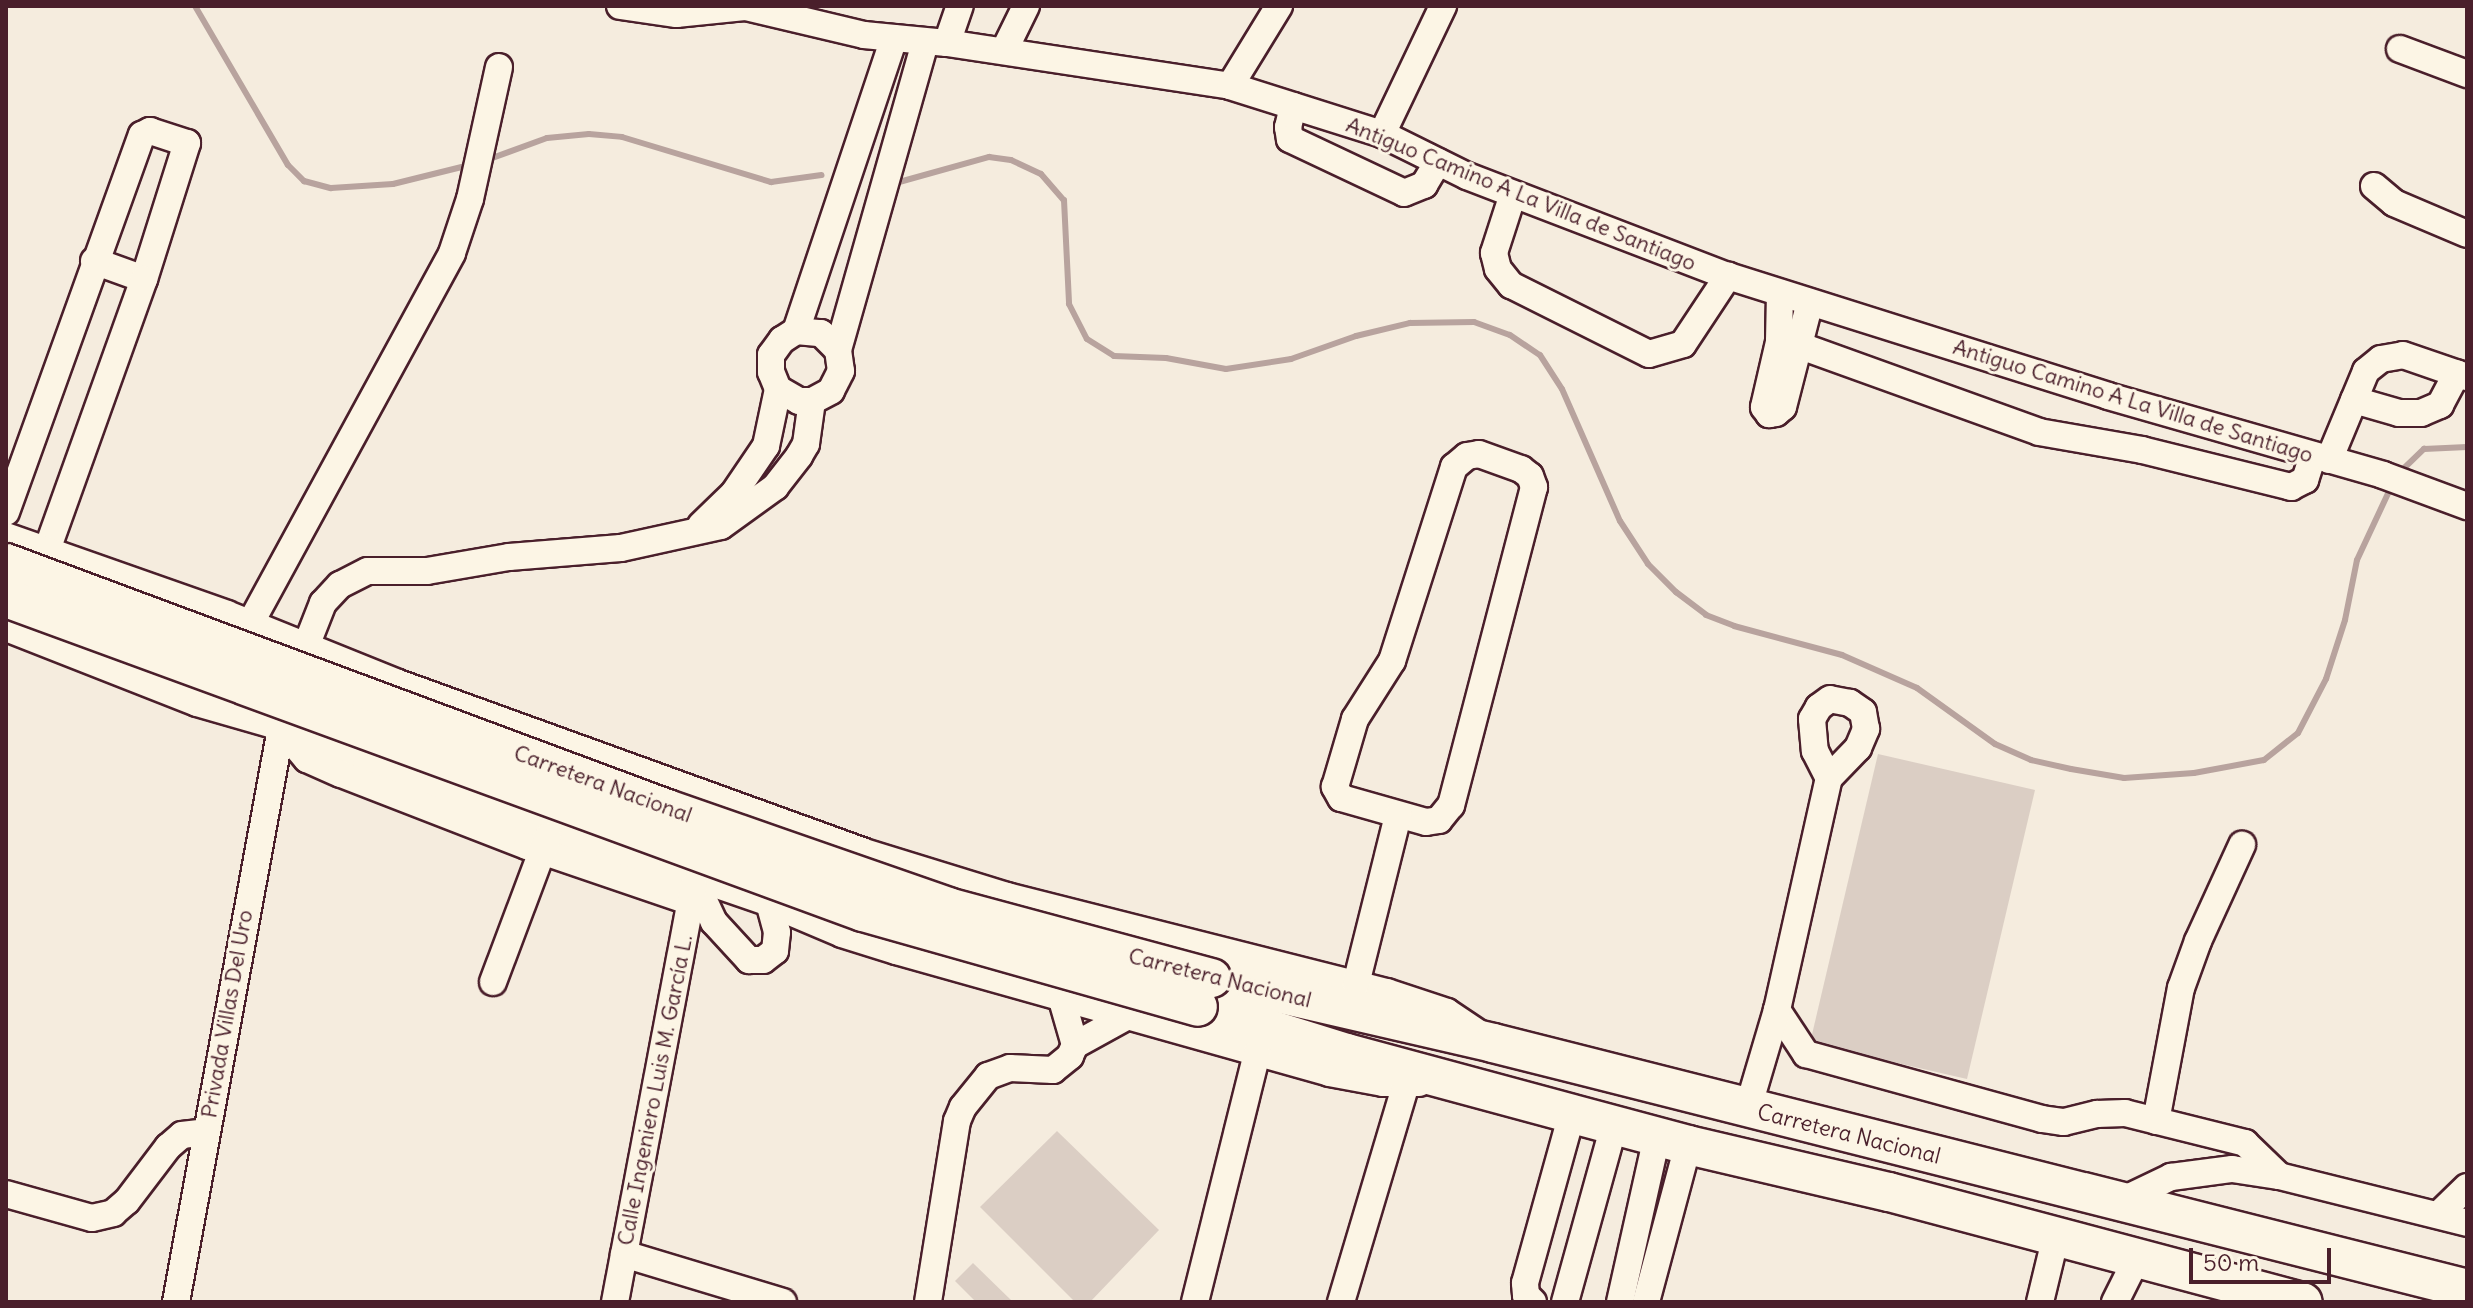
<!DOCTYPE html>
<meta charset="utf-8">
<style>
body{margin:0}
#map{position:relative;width:2473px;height:1308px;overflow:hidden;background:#f5ecde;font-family:Delius,sans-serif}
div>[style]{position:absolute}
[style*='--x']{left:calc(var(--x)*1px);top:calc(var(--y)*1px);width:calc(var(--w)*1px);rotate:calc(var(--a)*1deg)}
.green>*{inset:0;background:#dbcec4}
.stream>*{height:6px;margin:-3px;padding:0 3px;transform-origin:3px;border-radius:3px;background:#b8a39e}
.roads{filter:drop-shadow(2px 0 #4a1f2b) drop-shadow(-2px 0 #4a1f2b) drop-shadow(0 2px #4a1f2b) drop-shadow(0 -2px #4a1f2b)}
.minor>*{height:26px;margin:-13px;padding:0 13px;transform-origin:13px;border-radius:13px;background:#fcf5e5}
.highway>*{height:38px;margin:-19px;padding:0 19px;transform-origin:19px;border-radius:19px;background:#fcf5e5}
.bridges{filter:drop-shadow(2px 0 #4a1f2b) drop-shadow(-2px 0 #4a1f2b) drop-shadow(0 2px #4a1f2b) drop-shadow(0 -2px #4a1f2b)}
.highway-bridge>*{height:38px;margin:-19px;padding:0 19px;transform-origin:19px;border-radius:19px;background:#fcf5e5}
span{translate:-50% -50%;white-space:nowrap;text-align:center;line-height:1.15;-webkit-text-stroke:6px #fcf5e5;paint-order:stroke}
.street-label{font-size:22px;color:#4a1f2b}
.frame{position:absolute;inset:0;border:8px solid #4a1f2b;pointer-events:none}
.scale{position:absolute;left:2189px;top:1248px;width:142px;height:36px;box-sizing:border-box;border:4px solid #4a1f2b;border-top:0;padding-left:10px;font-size:24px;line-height:28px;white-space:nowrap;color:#4a1f2b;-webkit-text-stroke:6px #fcf5e5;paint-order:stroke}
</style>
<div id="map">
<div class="green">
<i style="clip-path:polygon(1878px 754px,2035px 790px,1967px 1079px,1810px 1043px)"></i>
<i style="clip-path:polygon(1057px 1131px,1159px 1230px,1090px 1302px,1075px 1302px,980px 1207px)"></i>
<i style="clip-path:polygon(973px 1263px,1012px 1301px,1011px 1302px,976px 1302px,955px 1281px)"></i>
</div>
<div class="stream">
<i style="--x:195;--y:6;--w:184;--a:59.7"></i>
<i style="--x:288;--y:165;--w:23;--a:45"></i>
<i style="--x:304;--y:181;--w:28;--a:15"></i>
<i style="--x:331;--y:188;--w:62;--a:-3.7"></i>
<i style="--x:393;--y:184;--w:79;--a:-13.9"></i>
<i style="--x:484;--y:161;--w:67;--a:-20.1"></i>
<i style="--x:547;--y:138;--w:42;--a:-5.4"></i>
<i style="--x:589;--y:134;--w:33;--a:5"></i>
<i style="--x:622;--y:137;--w:156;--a:16.8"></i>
<i style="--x:771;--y:182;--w:51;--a:-7.8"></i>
<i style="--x:892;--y:184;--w:101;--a:-15.6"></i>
<i style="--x:989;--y:157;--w:22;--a:8"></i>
<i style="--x:1011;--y:160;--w:33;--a:25"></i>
<i style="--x:1041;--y:174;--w:35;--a:49"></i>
<i style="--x:1064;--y:200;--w:104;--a:87.2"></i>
<i style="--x:1069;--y:304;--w:39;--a:63"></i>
<i style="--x:1087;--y:339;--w:32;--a:32"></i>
<i style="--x:1114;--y:356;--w:52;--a:2.2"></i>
<i style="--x:1166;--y:358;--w:61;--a:10.4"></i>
<i style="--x:1226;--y:369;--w:66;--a:-8.7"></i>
<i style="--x:1291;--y:359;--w:69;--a:-19.5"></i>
<i style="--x:1356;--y:336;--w:56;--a:-13.5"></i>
<i style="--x:1410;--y:323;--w:64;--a:-0.9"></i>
<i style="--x:1474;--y:322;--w:38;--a:20"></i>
<i style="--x:1510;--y:335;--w:36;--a:34"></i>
<i style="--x:1540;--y:355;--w:40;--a:57.1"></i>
<i style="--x:1562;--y:389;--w:144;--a:66.3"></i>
<i style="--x:1620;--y:521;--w:51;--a:56.9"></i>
<i style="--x:1648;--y:564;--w:40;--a:45"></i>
<i style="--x:1676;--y:592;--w:38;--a:37"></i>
<i style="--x:1706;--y:615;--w:30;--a:21"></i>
<i style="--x:1734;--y:626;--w:112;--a:15"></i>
<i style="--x:1842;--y:655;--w:82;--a:23.7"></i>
<i style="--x:1917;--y:688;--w:96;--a:35.7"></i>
<i style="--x:1995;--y:744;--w:39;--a:24"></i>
<i style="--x:2031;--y:760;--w:41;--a:12.7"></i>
<i style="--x:2071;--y:769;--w:54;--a:9.6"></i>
<i style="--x:2124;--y:778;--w:70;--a:-4.1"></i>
<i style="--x:2194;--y:773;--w:71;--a:-10.5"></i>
<i style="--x:2264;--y:760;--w:43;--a:-38.5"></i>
<i style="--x:2298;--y:733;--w:61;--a:-62.6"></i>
<i style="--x:2326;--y:679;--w:62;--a:-72.1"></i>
<i style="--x:2345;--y:620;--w:61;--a:-78.7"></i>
<i style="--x:2357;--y:560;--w:81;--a:-65"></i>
<i style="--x:2399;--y:473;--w:35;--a:-44"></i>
<i style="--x:2424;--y:449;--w:43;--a:-2.7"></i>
</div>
<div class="roads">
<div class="minor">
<i style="--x:620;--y:6;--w:57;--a:8.1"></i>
<i style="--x:676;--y:14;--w:69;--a:-5.8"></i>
<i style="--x:742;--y:6;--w:125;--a:13.4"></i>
<i style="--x:864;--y:35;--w:83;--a:5.5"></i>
<i style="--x:947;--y:43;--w:286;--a:8.6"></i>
<i style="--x:1230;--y:86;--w:159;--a:17.5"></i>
<i style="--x:1382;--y:134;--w:95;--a:26.3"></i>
<i style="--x:1467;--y:176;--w:280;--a:21"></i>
<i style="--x:1728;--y:276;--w:398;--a:17.5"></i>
<i style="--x:2108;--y:396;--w:286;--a:16"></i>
<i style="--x:2383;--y:475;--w:90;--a:20.3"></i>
<i style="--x:947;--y:43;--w:39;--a:-71"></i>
<i style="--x:2400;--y:49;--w:72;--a:20.5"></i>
<i style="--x:1004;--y:51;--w:50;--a:-63.9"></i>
<i style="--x:1230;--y:86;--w:94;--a:-58.5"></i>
<i style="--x:1293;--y:106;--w:22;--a:103"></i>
<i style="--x:1288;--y:127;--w:12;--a:81"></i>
<i style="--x:1290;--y:139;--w:126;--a:25.3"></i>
<i style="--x:1404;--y:193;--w:22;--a:-22"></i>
<i style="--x:1424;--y:185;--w:27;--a:-59"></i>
<i style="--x:1382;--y:134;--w:142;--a:-64.5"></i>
<i style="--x:2374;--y:186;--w:26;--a:40"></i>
<i style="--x:2394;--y:203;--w:79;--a:23"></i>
<i style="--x:1513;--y:194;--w:62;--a:107.9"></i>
<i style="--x:1494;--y:253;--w:16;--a:76"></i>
<i style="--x:1498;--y:269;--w:21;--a:51"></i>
<i style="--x:1511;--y:285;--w:154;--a:26.6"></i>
<i style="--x:1649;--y:354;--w:35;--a:-16"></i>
<i style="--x:1683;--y:344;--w:82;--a:-56.5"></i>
<i style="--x:94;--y:261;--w:53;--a:19.8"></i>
<i style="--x:1780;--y:293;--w:49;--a:91.2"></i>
<i style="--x:1779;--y:342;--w:67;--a:103"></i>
<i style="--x:1764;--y:407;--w:9;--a:54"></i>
<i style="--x:1769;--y:414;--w:7;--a:-8"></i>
<i style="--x:1776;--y:413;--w:9;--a:-41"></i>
<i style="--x:1783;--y:407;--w:108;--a:-75.6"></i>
<i style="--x:796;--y:331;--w:309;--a:-71.5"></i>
<i style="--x:1779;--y:342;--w:19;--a:9"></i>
<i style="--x:1798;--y:345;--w:256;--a:19.8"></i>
<i style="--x:2039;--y:432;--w:105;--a:9.9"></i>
<i style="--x:2142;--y:450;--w:154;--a:13.9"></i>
<i style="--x:2291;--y:487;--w:16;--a:-27"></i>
<i style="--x:2305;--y:480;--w:26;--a:-72"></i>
<i style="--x:838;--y:350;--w:320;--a:-74.2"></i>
<i style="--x:2354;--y:400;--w:47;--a:16.1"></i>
<i style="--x:2399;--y:413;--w:22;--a:0"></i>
<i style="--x:2421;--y:413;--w:21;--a:-23"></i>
<i style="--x:2440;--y:405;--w:36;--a:-62"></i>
<i style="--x:1479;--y:454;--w:45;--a:19.7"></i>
<i style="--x:1521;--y:469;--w:11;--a:38"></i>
<i style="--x:1530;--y:476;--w:12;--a:70"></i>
<i style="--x:1534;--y:487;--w:329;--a:104.6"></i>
<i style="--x:1451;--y:805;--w:19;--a:129"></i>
<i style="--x:1439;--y:820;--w:13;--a:171"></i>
<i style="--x:1426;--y:822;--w:88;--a:-164.2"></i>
<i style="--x:1341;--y:798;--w:13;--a:-119"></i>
<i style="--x:1335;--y:787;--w:71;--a:-73.6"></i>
<i style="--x:1355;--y:719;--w:69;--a:-57.5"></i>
<i style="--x:1392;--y:661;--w:204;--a:-72.3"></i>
<i style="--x:1454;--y:467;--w:17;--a:-40"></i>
<i style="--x:1467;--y:456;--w:12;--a:-9"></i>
<i style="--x:2329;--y:460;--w:96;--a:-67.4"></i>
<i style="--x:2366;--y:371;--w:19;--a:-39"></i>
<i style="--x:2381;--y:359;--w:22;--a:-10"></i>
<i style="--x:2403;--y:355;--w:68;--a:19"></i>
<i style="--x:6;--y:512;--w:401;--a:-70.2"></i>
<i style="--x:142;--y:135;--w:9;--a:-27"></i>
<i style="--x:150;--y:131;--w:39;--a:18"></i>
<i style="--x:187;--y:143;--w:143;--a:107.5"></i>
<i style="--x:144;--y:279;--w:288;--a:109.7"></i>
<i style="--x:701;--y:525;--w:46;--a:-44.1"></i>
<i style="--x:734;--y:493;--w:57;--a:-55.8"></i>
<i style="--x:766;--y:446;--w:58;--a:-78.1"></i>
<i style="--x:778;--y:389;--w:18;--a:-112"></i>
<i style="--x:771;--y:372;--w:17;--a:-90"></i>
<i style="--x:771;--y:355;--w:19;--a:-54"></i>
<i style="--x:782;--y:340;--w:17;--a:-33"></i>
<i style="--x:796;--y:331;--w:25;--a:5"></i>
<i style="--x:821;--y:333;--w:24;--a:45"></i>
<i style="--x:838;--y:350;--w:21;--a:82"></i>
<i style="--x:841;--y:371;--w:22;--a:117"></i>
<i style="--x:831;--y:391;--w:21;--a:152"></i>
<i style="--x:812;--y:401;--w:13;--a:180"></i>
<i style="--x:799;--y:401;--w:24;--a:-150"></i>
<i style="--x:6;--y:536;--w:234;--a:19.4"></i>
<i style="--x:227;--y:614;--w:184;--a:22"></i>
<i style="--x:398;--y:683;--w:493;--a:19.9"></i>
<i style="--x:861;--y:851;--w:153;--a:17.1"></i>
<i style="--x:1007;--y:896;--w:392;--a:14.2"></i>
<i style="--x:1387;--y:992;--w:63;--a:18.4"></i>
<i style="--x:1447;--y:1012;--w:36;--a:34"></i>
<i style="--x:250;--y:624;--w:422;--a:-61.4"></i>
<i style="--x:452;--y:253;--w:57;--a:-71.6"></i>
<i style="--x:470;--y:199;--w:135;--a:-77.6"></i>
<i style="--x:6;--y:628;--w:205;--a:21.4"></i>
<i style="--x:197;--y:703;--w:86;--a:16.1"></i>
<i style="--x:280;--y:727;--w:94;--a:23.3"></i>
<i style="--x:366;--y:764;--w:426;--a:19"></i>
<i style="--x:769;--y:903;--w:79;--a:23"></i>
<i style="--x:842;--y:934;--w:57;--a:17.5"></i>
<i style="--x:896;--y:951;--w:450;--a:15.7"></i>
<i style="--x:1329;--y:1073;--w:55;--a:10.5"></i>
<i style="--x:1383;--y:1083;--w:36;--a:0"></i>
<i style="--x:301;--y:659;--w:60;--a:-68.6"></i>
<i style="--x:323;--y:603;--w:25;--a:-47"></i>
<i style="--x:340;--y:585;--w:31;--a:-27"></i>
<i style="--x:368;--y:571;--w:59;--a:0"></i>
<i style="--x:427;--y:571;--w:83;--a:-9.7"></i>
<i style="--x:509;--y:557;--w:112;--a:-4.6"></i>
<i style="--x:621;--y:548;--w:102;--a:-12.4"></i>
<i style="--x:721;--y:526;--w:67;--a:-35.8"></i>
<i style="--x:775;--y:487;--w:39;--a:-52"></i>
<i style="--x:799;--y:456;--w:14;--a:-60"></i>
<i style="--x:806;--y:444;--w:43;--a:-82.1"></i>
<i style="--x:285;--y:733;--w:34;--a:50"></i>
<i style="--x:307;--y:759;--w:37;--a:24"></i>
<i style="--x:341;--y:774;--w:199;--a:21.2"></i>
<i style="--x:527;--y:846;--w:189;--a:18.8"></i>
<i style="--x:700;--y:892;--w:33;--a:65"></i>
<i style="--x:714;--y:922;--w:52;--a:47.4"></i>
<i style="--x:749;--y:960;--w:14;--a:0"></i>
<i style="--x:763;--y:960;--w:15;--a:-37"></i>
<i style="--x:775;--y:951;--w:19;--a:-84"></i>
<i style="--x:777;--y:932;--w:30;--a:-105"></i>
<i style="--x:493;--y:982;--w:156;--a:-69.4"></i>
<i style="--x:1356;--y:984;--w:174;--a:-76"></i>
<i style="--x:1062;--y:1000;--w:47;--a:73.9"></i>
<i style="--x:1075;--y:1045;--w:60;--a:-28.7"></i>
<i style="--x:1777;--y:1010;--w:53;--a:56.6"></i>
<i style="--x:1806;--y:1054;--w:245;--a:15.4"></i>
<i style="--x:2042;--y:1119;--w:22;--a:8"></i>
<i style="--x:2064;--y:1122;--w:34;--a:-14"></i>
<i style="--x:2097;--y:1114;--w:28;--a:-2"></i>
<i style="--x:2125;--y:1113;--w:124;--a:14"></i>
<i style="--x:2245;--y:1143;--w:47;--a:44.1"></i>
<i style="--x:1748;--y:1108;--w:102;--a:-73.5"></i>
<i style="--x:1777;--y:1010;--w:238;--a:-77.4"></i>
<i style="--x:1829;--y:778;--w:42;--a:-46"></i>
<i style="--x:1858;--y:748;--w:21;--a:-67"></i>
<i style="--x:1866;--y:729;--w:17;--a:-100"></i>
<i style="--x:1863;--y:712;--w:16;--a:-145"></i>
<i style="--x:1850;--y:703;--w:20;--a:-169"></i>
<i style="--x:1830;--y:699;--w:14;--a:144"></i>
<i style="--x:1819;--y:707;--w:14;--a:120"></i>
<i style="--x:1812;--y:719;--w:32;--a:85"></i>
<i style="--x:1815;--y:751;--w:30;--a:63"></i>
<i style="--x:2156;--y:1121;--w:135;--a:-79.4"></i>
<i style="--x:2181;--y:988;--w:50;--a:-70.1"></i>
<i style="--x:2198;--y:941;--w:106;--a:-65.4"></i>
<i style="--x:6;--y:1194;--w:89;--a:15.6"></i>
<i style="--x:92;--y:1218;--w:22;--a:-13"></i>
<i style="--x:113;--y:1213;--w:18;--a:-41"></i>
<i style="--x:127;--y:1201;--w:68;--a:-52.8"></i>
<i style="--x:168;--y:1147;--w:18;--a:-41"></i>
<i style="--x:182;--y:1135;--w:24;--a:-7"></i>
<i style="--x:2119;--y:1202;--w:58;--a:-25.7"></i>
<i style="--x:2171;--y:1177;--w:62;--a:-7.5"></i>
<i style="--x:2232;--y:1169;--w:48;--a:8.5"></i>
<i style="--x:2279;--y:1176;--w:194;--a:14"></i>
<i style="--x:2439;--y:1214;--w:39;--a:-44"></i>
<i style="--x:624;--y:1254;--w:166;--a:16.8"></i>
<i style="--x:176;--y:1302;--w:600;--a:-79.63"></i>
<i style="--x:615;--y:1302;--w:424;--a:-79.3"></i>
<i style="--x:928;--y:1302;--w:183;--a:-80.9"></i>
<i style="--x:957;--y:1121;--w:15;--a:-67"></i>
<i style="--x:963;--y:1107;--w:40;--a:-51"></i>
<i style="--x:988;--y:1076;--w:23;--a:-20"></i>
<i style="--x:1010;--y:1068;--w:43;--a:2.7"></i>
<i style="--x:1053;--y:1070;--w:22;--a:-39"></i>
<i style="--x:1070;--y:1056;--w:12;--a:-66"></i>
<i style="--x:1195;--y:1302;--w:256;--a:-76"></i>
<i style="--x:1341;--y:1302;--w:227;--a:-73.4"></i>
<i style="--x:1533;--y:1302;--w:10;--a:-135"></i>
<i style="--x:1526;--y:1295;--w:12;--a:-95"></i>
<i style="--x:1525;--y:1283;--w:175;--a:-74.5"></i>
<i style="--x:1565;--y:1302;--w:184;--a:-74.5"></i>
<i style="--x:1620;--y:1302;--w:169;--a:-77.4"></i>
<i style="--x:1646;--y:1302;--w:163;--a:-75"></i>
<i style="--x:2040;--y:1302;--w:68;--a:-76.4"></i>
<i style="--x:2115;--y:1302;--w:49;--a:-63.4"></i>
</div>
<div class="highway">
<i style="--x:1212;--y:978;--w:288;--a:13"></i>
<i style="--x:1493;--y:1043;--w:1005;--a:14.17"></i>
<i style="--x:1198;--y:1007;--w:156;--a:17.2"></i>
<i style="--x:1347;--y:1053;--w:353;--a:15.1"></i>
<i style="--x:1688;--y:1145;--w:206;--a:13.2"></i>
<i style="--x:1889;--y:1192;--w:428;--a:14.9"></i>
</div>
</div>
<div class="bridges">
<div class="highway-bridge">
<i style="--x:6;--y:563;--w:705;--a:20.41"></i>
<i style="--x:667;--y:809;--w:298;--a:19.2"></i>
<i style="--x:948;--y:907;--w:273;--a:15.1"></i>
<i style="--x:6;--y:598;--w:913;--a:20.12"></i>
<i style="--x:863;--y:912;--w:348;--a:15.8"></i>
</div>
</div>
<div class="street-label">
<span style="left:1521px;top:194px;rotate:22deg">Antiguo Camino A La Villa de Santiago</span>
<span style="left:2133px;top:401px;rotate:17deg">Antiguo Camino A La Villa de Santiago</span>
<span style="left:603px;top:784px;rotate:20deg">Carretera Nacional</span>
<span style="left:1220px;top:978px;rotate:14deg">Carretera Nacional</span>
<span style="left:227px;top:1014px;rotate:-80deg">Privada Villas Del Uro</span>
<span style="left:655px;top:1090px;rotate:-79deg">Calle Ingeniero Luis M. García L.</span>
<span style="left:1849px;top:1134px;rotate:14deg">Carretera Nacional</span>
</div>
<div class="frame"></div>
<div class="scale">50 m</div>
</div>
